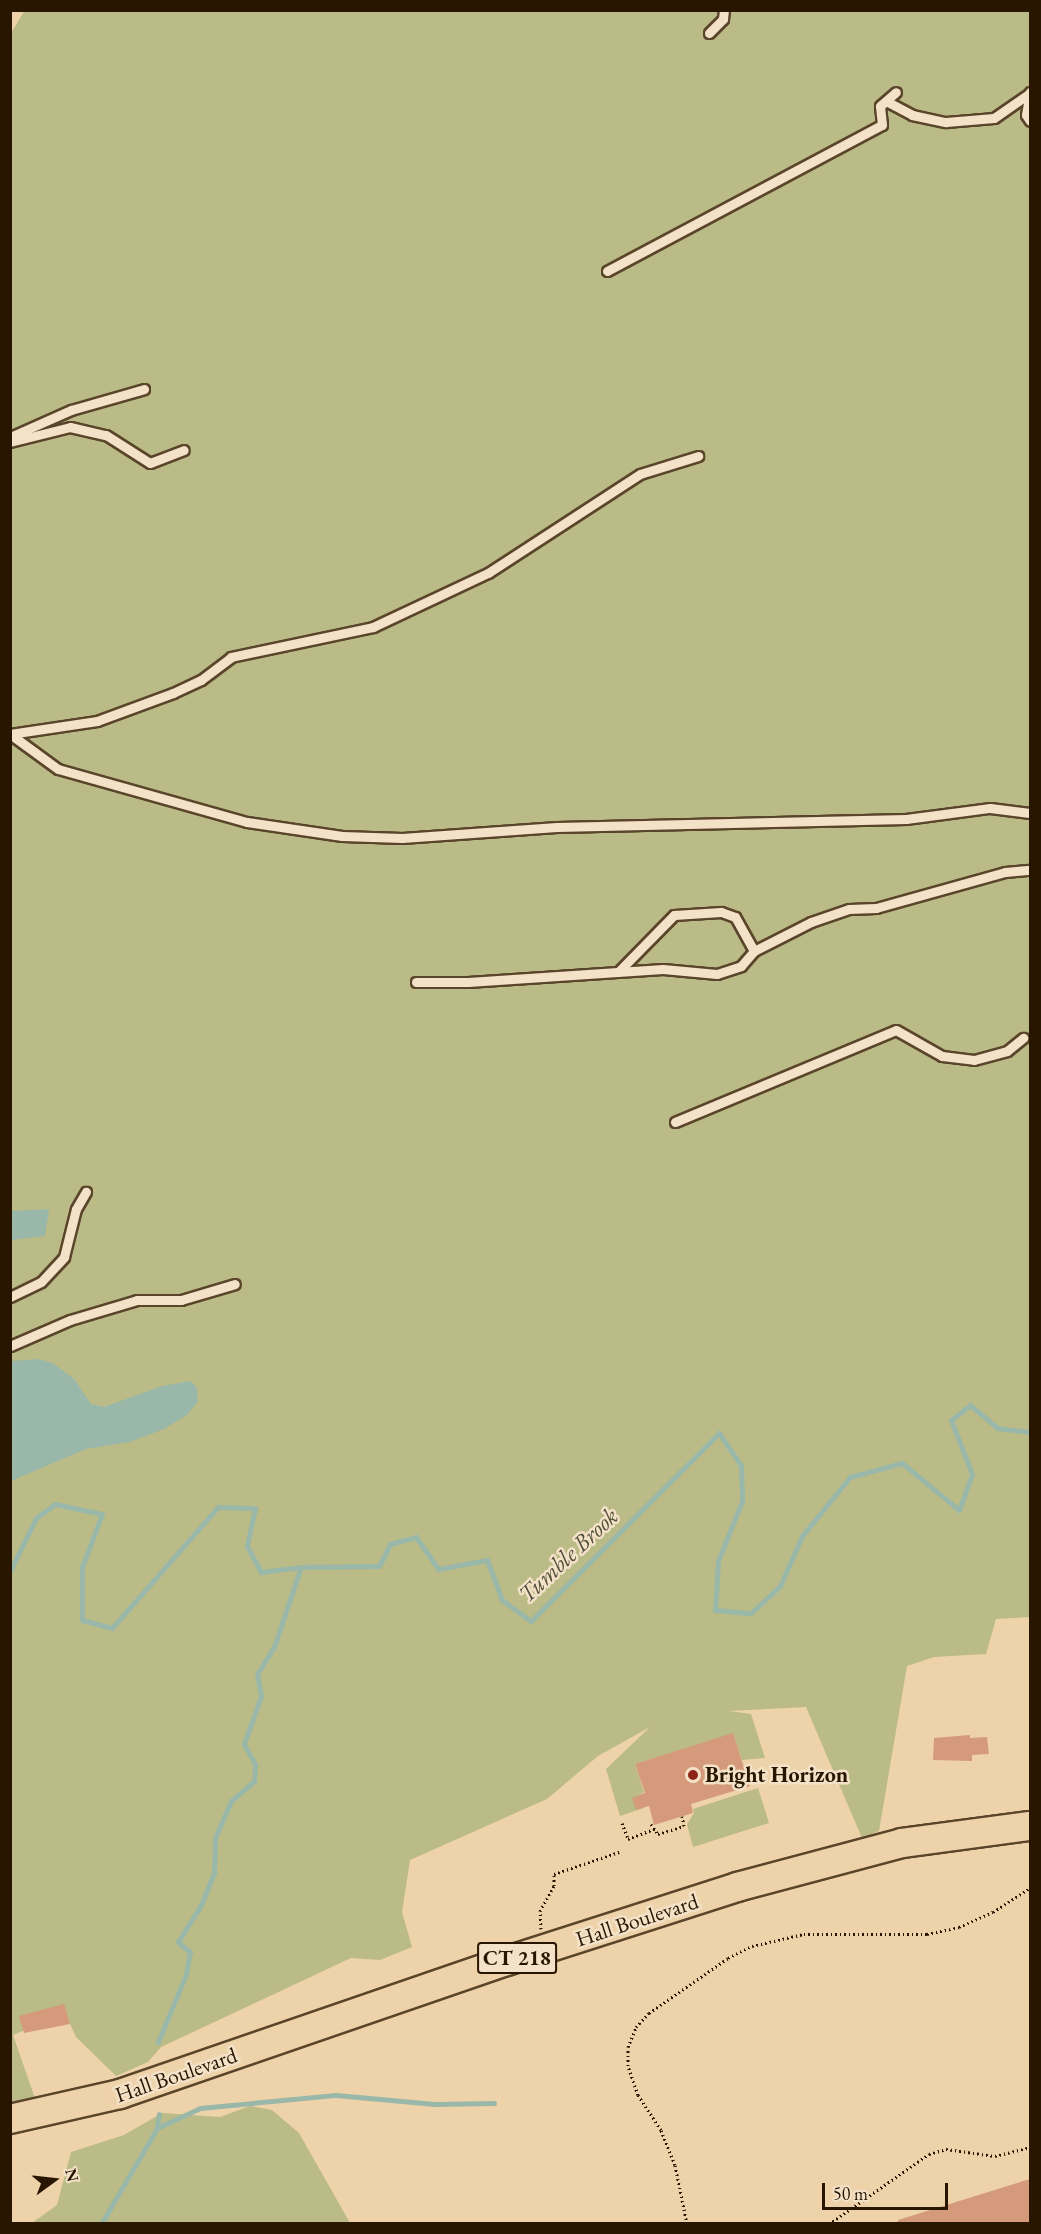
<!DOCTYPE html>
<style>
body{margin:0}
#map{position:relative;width:1041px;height:2234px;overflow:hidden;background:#eed2aa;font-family:"EB Garamond",serif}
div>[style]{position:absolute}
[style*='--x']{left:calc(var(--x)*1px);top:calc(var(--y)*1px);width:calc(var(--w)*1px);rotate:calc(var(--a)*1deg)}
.green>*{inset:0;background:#babb87}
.water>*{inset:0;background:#99b8a9}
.stream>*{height:5px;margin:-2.5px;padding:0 2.5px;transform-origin:2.5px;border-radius:2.5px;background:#99b8a9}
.building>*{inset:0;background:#d59a7b}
.path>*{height:3px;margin-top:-1.5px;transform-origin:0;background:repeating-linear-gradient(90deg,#281600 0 1.5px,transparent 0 4.5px)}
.roads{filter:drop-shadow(2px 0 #5a452a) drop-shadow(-2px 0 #5a452a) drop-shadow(0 2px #5a452a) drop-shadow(0 -2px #5a452a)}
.service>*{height:9px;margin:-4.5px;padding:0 4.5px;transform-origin:4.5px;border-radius:4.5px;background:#f4e2c8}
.primary>*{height:28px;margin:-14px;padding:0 14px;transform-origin:14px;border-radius:14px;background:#eed2aa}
.dots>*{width:16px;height:16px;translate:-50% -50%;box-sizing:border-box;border:3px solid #f4e2c8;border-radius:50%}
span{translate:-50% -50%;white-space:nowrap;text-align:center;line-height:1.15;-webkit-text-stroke:5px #f4e2c8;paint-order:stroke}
.shield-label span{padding:2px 4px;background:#f4e2c8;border:2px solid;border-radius:4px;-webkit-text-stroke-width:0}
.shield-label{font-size:21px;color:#281600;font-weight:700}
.poi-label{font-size:22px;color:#281600;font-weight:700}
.left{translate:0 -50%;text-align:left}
.street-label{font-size:22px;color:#281600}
.water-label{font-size:24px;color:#504f3b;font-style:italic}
.frame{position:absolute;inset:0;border:12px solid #281600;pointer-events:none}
.north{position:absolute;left:24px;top:2150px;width:60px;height:60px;-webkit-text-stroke:4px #f4e2c8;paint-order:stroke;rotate:75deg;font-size:16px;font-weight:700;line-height:24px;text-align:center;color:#281600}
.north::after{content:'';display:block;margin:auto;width:21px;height:27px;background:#281600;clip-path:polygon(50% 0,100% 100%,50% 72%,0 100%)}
.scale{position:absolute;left:822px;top:2183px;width:126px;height:27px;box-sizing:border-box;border:3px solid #281600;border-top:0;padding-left:8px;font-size:18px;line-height:21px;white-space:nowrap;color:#281600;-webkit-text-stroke:4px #f4e2c8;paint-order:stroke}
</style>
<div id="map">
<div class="green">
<i style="clip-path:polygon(25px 10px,1030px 11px,1030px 1617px,996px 1619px,986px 1654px,934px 1657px,907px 1666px,879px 1831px,862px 1838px,806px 1707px,729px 1711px,751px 1714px,765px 1758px,742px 1760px,733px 1734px,635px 1764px,644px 1792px,640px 1795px,644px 1808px,620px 1816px,606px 1769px,650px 1727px,598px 1756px,547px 1799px,410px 1860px,402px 1912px,412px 1947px,380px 1960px,351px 1958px,161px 2047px,148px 2062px,116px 2076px,76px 2037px,65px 2013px,13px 2035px,37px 2104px,11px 2105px,11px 33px)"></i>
<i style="clip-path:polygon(758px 1788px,769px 1823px,693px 1847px,687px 1824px,694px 1813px,693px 1809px)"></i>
<i style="clip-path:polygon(250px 2106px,272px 2110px,299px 2133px,350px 2223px,32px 2223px,57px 2205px,71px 2152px,124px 2135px,162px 2113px,220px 2117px)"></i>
</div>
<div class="water">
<i style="clip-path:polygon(49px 1209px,45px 1236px,11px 1240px,11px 1211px)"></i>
<i style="clip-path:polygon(38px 1359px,53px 1363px,74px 1379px,91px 1404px,104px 1407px,162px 1386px,191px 1381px,197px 1388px,198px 1401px,187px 1415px,164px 1429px,130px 1442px,86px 1449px,11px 1481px,11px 1361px)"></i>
</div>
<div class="stream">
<i style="--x:10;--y:1571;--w:59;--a:-63.9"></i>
<i style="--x:36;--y:1518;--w:24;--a:-36"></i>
<i style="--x:55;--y:1504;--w:48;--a:12"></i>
<i style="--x:102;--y:1514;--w:57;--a:110.7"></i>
<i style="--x:82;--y:1567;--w:53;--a:90"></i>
<i style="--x:82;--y:1620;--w:31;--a:15"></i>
<i style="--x:112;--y:1628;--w:161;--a:-48.8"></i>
<i style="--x:218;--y:1507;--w:37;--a:2"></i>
<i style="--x:255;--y:1508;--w:39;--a:102"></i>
<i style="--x:247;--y:1546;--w:30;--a:62"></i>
<i style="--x:261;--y:1572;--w:40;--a:-7.1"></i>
<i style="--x:301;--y:1567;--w:78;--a:-0.7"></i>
<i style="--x:379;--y:1566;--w:25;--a:-63"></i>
<i style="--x:390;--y:1544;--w:27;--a:-15"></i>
<i style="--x:416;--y:1537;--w:39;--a:55"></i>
<i style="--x:438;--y:1569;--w:50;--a:-10.4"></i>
<i style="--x:487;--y:1560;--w:43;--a:69.4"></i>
<i style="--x:502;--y:1600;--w:36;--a:36"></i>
<i style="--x:531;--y:1621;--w:266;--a:-45"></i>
<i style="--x:719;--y:1433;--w:40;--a:56"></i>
<i style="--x:741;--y:1466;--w:35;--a:88"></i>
<i style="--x:742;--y:1501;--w:65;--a:111.8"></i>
<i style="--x:718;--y:1561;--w:49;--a:93.5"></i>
<i style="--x:715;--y:1610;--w:36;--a:5"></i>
<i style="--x:751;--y:1613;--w:40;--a:-43"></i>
<i style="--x:780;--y:1586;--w:55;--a:-66.3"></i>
<i style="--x:802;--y:1536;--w:76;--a:-50.9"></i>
<i style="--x:850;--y:1477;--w:54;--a:-15.1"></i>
<i style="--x:902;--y:1463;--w:74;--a:39.5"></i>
<i style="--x:959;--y:1510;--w:38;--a:-70"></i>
<i style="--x:972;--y:1474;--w:58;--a:-111.3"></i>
<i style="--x:951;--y:1420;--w:24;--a:-38"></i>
<i style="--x:970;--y:1405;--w:35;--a:40"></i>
<i style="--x:997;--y:1428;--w:33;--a:7"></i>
<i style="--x:158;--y:2042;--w:74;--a:-67.6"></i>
<i style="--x:186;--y:1974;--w:22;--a:-80"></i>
<i style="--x:190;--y:1952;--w:16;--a:-140"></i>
<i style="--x:178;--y:1942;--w:44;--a:-58.1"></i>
<i style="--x:201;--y:1905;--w:35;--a:-68"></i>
<i style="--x:214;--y:1872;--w:34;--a:-88"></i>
<i style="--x:215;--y:1838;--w:40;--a:-66.6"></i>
<i style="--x:231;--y:1801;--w:30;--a:-41"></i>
<i style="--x:254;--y:1781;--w:17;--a:-87"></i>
<i style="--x:255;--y:1764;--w:23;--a:-119"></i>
<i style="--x:244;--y:1744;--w:51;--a:-70.5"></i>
<i style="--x:261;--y:1696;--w:22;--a:-100"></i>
<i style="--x:257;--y:1674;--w:32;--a:-58"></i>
<i style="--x:274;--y:1647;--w:84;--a:-71.4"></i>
<i style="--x:157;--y:2128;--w:47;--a:-24.9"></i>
<i style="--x:200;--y:2108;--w:137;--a:-5.5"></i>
<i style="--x:336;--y:2095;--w:99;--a:5.2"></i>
<i style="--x:435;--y:2104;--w:59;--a:-1"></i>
<i style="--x:101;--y:2224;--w:111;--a:-59.7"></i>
<i style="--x:157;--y:2128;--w:14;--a:-82"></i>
</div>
<div class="building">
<i style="clip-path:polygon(733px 1733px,750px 1786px,691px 1804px,693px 1813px,654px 1825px,649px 1806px,636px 1810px,632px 1798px,645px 1793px,635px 1764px)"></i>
<i style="clip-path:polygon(970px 1735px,970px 1738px,987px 1737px,989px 1754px,972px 1755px,972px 1761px,933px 1760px,934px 1738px)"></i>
<i style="clip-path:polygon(64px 2004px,70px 2024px,24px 2033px,19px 2016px)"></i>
<i style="clip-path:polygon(1030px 2179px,1030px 2223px,898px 2223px,898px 2220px)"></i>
</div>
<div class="path">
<i style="--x:622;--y:1823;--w:17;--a:69"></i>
<i style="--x:628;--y:1839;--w:31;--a:-21"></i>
<i style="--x:651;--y:1824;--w:12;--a:55"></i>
<i style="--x:658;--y:1834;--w:27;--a:-17"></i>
<i style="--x:684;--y:1826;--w:10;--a:-101"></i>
<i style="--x:541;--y:1929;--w:18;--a:-93"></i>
<i style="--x:540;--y:1911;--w:29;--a:-61"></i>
<i style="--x:554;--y:1886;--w:12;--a:-90"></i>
<i style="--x:554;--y:1874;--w:69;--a:-18.7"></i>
<i style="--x:687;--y:2224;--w:60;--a:-101.5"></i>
<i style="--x:675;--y:2165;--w:38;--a:-112"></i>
<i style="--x:661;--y:2130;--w:42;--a:-123.3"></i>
<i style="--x:638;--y:2095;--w:31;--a:-109"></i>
<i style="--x:628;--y:2066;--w:19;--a:-90"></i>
<i style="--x:628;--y:2047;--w:22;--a:-68"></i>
<i style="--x:636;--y:2027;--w:19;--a:-47"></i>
<i style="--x:649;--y:2013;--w:96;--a:-34.8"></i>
<i style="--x:728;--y:1958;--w:27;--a:-27"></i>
<i style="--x:752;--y:1946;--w:53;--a:-13"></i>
<i style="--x:804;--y:1934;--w:123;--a:0"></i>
<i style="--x:927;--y:1934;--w:33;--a:-12"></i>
<i style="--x:959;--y:1927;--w:37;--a:-24"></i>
<i style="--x:993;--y:1912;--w:44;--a:-33"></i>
<i style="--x:829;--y:2224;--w:122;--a:-35"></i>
<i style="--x:929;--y:2154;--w:18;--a:-16"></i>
<i style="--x:946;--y:2149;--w:49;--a:8.1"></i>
<i style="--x:995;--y:2156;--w:36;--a:-14"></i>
</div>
<div class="roads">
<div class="service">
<i style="--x:709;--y:33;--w:20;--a:-45"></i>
<i style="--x:723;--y:19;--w:9;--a:-84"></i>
<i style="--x:1030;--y:92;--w:23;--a:100"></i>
<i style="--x:1026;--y:115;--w:7;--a:56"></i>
<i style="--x:886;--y:101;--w:30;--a:28"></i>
<i style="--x:912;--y:115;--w:35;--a:12"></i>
<i style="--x:946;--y:122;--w:48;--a:-4.8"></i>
<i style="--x:994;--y:118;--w:44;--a:-34.8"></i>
<i style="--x:607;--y:271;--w:311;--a:-28"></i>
<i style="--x:882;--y:125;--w:19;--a:-96"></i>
<i style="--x:880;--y:106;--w:21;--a:-41"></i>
<i style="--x:10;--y:437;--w:67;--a:-23.9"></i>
<i style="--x:71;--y:410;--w:76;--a:-16"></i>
<i style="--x:10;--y:442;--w:62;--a:-14"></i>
<i style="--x:70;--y:427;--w:37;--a:13"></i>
<i style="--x:106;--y:435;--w:52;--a:32.5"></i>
<i style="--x:150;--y:463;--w:36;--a:-21"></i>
<i style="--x:10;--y:734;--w:59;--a:36.1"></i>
<i style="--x:58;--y:769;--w:196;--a:15.7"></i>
<i style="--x:247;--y:822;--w:96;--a:8.4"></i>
<i style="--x:342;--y:836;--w:60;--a:1.9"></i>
<i style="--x:402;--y:838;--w:155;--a:-4.1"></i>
<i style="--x:557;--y:827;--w:349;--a:-1.3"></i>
<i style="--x:906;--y:819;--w:85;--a:-7.5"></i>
<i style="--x:990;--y:808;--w:40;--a:7.1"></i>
<i style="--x:10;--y:734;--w:88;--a:-8.5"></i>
<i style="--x:97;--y:721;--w:81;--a:-20.2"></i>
<i style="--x:173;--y:693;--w:31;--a:-25"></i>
<i style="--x:201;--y:680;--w:38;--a:-37"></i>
<i style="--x:231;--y:657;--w:145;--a:-11.9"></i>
<i style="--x:373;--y:627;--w:127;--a:-25.2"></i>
<i style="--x:488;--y:573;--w:181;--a:-33.1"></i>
<i style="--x:640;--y:474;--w:61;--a:-17.2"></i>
<i style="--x:754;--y:951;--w:64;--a:-27"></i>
<i style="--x:811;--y:922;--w:40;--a:-18.9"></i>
<i style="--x:849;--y:909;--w:27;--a:-2"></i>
<i style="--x:876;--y:908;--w:134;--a:-15.6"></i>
<i style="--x:1005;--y:872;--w:25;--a:-5"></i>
<i style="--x:416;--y:982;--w:52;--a:0"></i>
<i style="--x:468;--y:982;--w:195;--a:-3.8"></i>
<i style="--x:663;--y:969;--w:54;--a:5.3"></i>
<i style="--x:717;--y:974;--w:25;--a:-18"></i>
<i style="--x:741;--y:966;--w:20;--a:-49"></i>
<i style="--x:754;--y:951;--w:39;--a:-119"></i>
<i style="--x:735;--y:917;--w:15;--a:-160"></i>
<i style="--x:721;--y:912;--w:47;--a:176.3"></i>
<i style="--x:674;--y:915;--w:80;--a:134.5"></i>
<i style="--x:675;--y:1122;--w:239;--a:-22.6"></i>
<i style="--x:896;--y:1030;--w:53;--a:29.5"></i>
<i style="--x:942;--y:1056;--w:32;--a:7"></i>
<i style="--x:974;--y:1060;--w:34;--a:-15"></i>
<i style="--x:1007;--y:1051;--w:21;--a:-39"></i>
<i style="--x:10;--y:1297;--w:34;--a:-26"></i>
<i style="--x:41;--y:1282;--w:34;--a:-47"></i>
<i style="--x:64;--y:1257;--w:49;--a:-76"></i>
<i style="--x:76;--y:1209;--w:20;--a:-60"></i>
<i style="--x:10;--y:1346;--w:65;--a:-23.4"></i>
<i style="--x:70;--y:1320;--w:70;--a:-16.6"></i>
<i style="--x:137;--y:1300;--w:44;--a:0"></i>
<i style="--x:181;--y:1300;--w:56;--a:-16.5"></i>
</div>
<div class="primary">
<i style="--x:10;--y:2119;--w:113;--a:-12.8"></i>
<i style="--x:120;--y:2094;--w:409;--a:-19"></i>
<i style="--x:507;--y:1961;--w:242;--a:-17.8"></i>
<i style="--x:737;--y:1887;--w:171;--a:-14.9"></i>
<i style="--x:902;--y:1843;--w:129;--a:-7.6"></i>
</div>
</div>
<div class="dots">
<i style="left:693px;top:1775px;background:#8f2418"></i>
</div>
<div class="shield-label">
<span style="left:517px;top:1958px">CT 218</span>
</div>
<div class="poi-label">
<span class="left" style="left:705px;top:1775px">Bright Horizon</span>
</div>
<div class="street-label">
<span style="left:637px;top:1920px;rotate:-18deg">Hall Boulevard</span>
<span style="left:176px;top:2075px;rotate:-19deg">Hall Boulevard</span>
</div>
<div class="water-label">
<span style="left:568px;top:1555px;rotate:-43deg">Tumble Brook</span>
</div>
<div class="frame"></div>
<div class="north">N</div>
<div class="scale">50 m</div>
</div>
